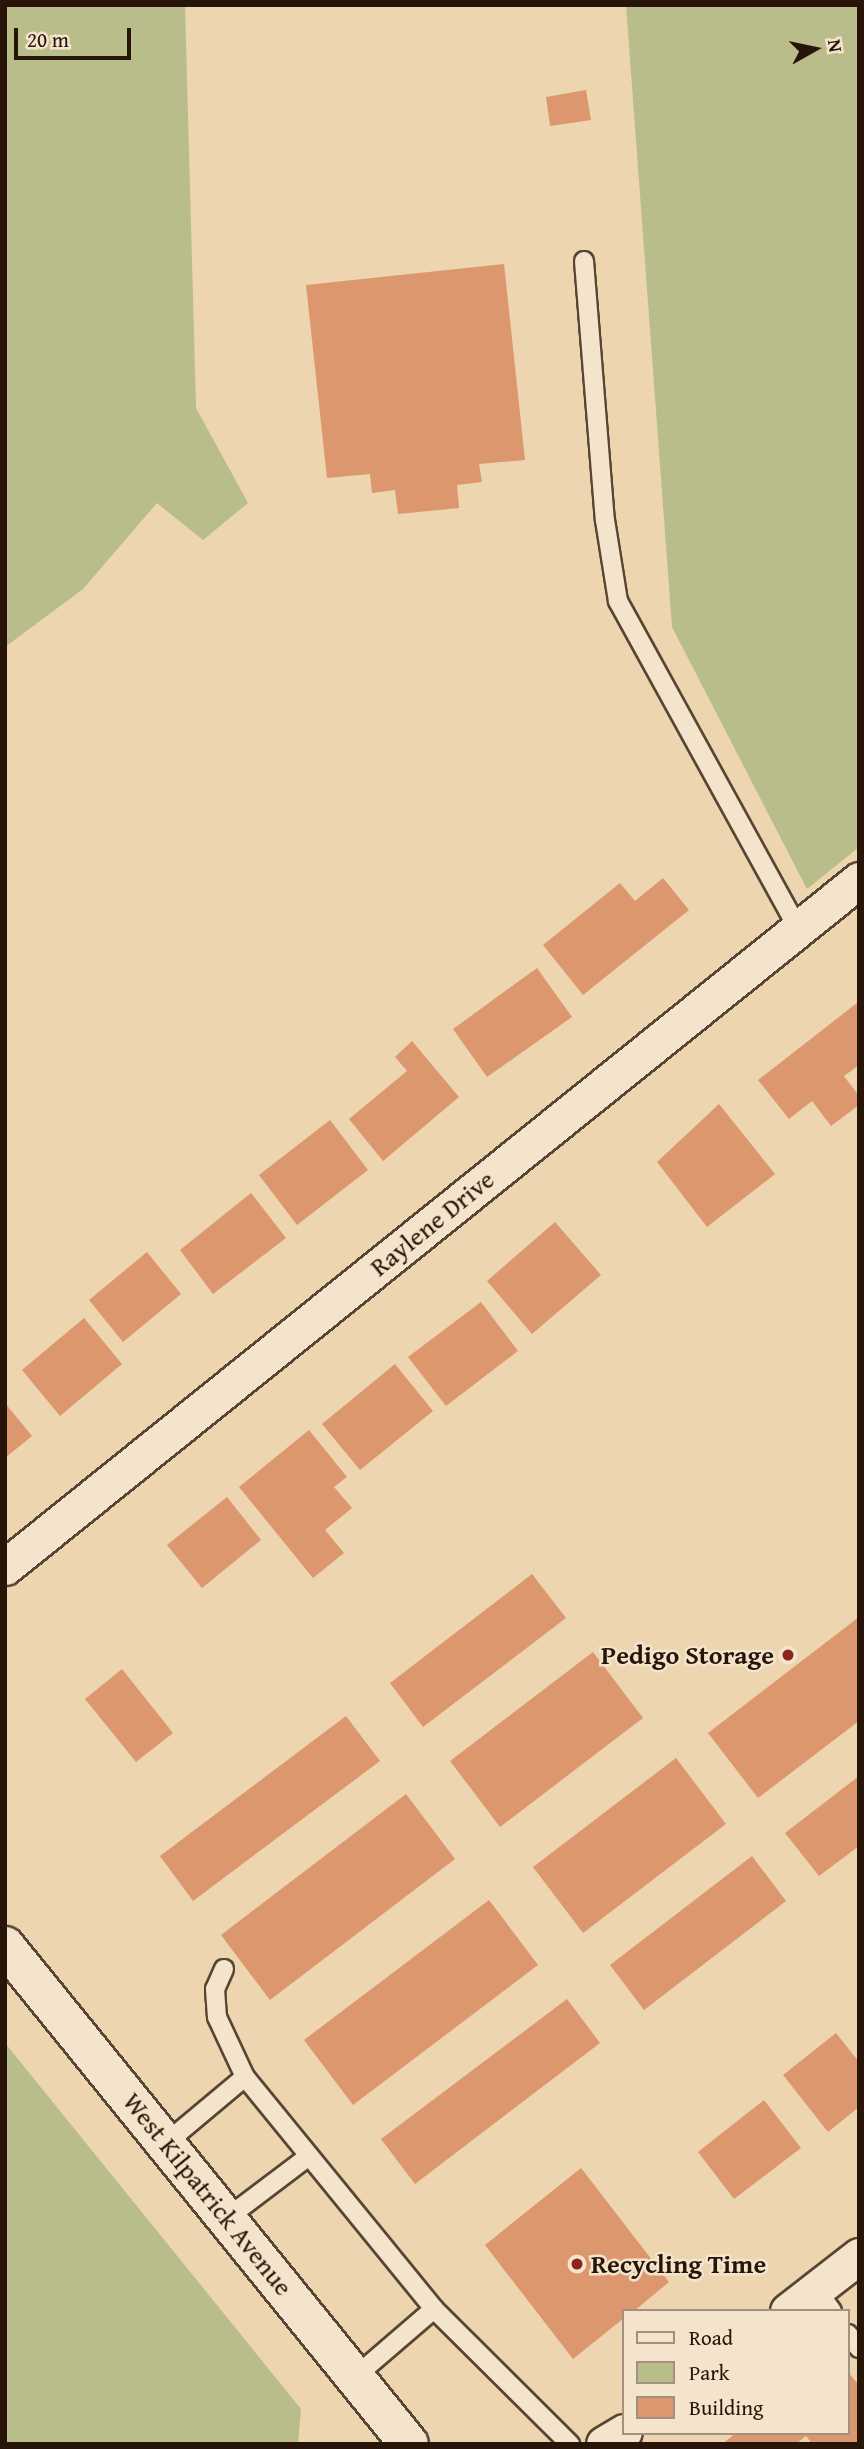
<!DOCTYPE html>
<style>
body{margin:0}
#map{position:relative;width:864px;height:2449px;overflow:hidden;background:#ecd5af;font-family:"Gentium Book Plus",serif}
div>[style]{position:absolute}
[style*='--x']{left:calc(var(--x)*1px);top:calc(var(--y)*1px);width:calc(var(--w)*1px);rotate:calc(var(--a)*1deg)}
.green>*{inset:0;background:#b8bd8a}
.building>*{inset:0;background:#dc976e}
.roads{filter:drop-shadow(2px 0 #584533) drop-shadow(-2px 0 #584533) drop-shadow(0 2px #584533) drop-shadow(0 -2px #584533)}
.lane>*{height:18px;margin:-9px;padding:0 9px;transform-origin:9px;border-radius:9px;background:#f3e4cb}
.street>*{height:35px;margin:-17.5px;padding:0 17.5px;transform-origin:17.5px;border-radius:17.5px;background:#f3e4cb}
.secondary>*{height:38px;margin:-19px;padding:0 19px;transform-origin:19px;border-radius:19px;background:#f3e4cb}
.dots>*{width:19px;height:19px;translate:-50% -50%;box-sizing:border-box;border:4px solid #f3e4cb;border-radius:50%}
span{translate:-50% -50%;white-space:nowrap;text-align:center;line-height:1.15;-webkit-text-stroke:5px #f3e4cb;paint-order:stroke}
.street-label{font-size:26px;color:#27150a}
.poi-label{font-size:26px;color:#27150a;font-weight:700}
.right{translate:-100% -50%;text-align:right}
.left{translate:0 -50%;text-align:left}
.frame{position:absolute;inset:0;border:7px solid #27150a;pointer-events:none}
.legend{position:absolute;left:622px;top:2309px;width:228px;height:126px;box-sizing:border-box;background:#f3e4cb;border:2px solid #a1917e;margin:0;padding:9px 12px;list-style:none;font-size:21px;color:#27150a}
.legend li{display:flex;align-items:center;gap:14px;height:35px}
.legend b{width:35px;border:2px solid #a1917e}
.north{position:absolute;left:780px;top:14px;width:70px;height:70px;-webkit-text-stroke:5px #f3e4cb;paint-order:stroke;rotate:81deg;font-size:19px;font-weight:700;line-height:28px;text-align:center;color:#27150a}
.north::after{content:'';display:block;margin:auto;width:24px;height:32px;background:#27150a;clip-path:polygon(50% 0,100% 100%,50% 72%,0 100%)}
.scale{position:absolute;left:14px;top:28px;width:117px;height:32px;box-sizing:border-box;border:4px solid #27150a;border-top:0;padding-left:9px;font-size:21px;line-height:24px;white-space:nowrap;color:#27150a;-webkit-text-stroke:5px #f3e4cb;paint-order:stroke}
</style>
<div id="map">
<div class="green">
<i style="clip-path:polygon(5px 5px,185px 5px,196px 408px,248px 503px,203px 540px,157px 503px,83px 589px,5px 647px)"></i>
<i style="clip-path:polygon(626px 5px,859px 5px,859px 847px,807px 889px,672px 627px)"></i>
<i style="clip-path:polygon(5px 2043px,301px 2409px,298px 2444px,5px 2444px)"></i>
</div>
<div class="building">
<i style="clip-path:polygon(586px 90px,591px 120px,550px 126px,546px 97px)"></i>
<i style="clip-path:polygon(504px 264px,525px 460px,479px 464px,482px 482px,457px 485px,459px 508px,398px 514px,395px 490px,372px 493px,370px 474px,327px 478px,306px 285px)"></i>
<i style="clip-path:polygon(663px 878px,689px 910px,583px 995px,543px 945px,620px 883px,635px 901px)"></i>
<i style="clip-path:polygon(537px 968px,572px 1017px,487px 1077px,453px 1029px)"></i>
<i style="clip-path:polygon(857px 1003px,859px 1065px,844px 1076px,859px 1096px,859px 1105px,831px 1126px,812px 1101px,789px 1119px,758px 1080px)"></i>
<i style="clip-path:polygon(412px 1041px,459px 1097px,383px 1161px,349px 1119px,407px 1071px,395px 1057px)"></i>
<i style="clip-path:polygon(719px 1104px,775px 1174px,707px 1227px,657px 1162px)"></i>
<i style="clip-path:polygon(330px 1120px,368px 1170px,297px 1225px,259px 1175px)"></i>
<i style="clip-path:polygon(251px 1193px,286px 1238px,213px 1294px,180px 1250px)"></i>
<i style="clip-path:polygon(555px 1222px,601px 1275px,532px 1334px,487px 1281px)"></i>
<i style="clip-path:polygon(147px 1252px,181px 1294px,123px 1342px,89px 1300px)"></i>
<i style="clip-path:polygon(481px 1302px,518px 1351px,446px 1406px,408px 1357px)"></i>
<i style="clip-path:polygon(84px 1318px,122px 1364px,60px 1416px,22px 1370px)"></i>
<i style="clip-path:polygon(395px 1364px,433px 1411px,360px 1470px,322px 1424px)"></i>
<i style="clip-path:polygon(5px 1403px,32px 1436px,5px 1458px)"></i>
<i style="clip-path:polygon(309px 1430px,347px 1477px,334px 1487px,352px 1508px,325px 1530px,344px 1553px,313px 1578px,239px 1487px)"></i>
<i style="clip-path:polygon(227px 1497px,261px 1540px,202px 1588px,167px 1545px)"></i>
<i style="clip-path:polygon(532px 1574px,566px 1618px,423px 1727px,390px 1683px)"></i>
<i style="clip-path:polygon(859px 1617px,859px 1721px,758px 1798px,708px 1733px)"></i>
<i style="clip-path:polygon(593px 1652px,643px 1718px,500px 1827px,450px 1761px)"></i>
<i style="clip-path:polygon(122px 1669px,173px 1733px,136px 1762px,85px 1699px)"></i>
<i style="clip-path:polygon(346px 1716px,380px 1761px,193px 1901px,160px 1856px)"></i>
<i style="clip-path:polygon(676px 1758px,726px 1824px,583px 1933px,533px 1867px)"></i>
<i style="clip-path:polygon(859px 1776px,859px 1846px,819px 1876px,785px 1833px)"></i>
<i style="clip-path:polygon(406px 1794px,455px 1859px,270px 2000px,221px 1935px)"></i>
<i style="clip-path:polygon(752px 1856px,786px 1901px,644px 2010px,610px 1965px)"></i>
<i style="clip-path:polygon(489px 1900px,538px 1965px,353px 2105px,304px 2040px)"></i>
<i style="clip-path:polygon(567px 1999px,600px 2043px,415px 2184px,381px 2139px)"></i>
<i style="clip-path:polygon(836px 2033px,859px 2062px,859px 2107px,828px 2132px,783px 2075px)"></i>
<i style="clip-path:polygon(764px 2100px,801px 2148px,734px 2199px,698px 2152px)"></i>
<i style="clip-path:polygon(581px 2168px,669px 2282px,634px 2311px,624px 2311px,624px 2318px,573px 2359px,485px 2245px)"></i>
<i style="clip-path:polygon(848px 2372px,859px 2385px,859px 2444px,812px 2444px,806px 2436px,796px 2444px,722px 2444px,736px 2433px,848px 2433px)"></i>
</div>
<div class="roads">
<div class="lane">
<i style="--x:584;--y:261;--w:260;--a:85.4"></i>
<i style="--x:605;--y:520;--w:82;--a:80.9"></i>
<i style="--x:618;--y:601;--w:374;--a:61.2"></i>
<i style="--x:224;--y:1969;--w:22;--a:114"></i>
<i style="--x:215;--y:1989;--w:28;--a:86"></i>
<i style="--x:217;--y:2017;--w:66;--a:65"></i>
<i style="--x:166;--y:2143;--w:103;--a:-39.9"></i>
<i style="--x:245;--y:2077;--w:299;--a:50.8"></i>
<i style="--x:227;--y:2218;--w:103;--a:-37.1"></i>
<i style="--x:816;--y:2289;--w:27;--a:54"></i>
<i style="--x:848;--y:2334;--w:18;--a:52"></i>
<i style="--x:356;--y:2376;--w:103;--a:-40.7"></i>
<i style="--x:434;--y:2309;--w:192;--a:44.8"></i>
</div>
<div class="street">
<i style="--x:5;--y:1567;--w:1096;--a:-38.81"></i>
<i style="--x:788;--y:2311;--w:90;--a:-37.8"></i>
<i style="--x:604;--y:2444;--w:23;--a:-31"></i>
</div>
<div class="secondary">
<i style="--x:5;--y:1946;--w:641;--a:50.95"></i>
</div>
</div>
<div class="dots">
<i style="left:788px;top:1655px;background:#8f2418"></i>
<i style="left:577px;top:2264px;background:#8f2418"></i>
</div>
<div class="street-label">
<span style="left:432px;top:1223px;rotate:-39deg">Raylene Drive</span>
<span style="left:208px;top:2194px;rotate:51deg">West Kilpatrick Avenue</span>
</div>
<div class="poi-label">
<span class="right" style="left:774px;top:1655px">Pedigo Storage</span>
<span class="left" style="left:591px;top:2264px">Recycling Time</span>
</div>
<div class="frame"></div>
<ul class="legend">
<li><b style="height:9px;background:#f3e4cb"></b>Road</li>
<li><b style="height:19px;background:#b8bd8a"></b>Park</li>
<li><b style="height:19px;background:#dc976e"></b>Building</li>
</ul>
<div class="north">N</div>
<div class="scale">20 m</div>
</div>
